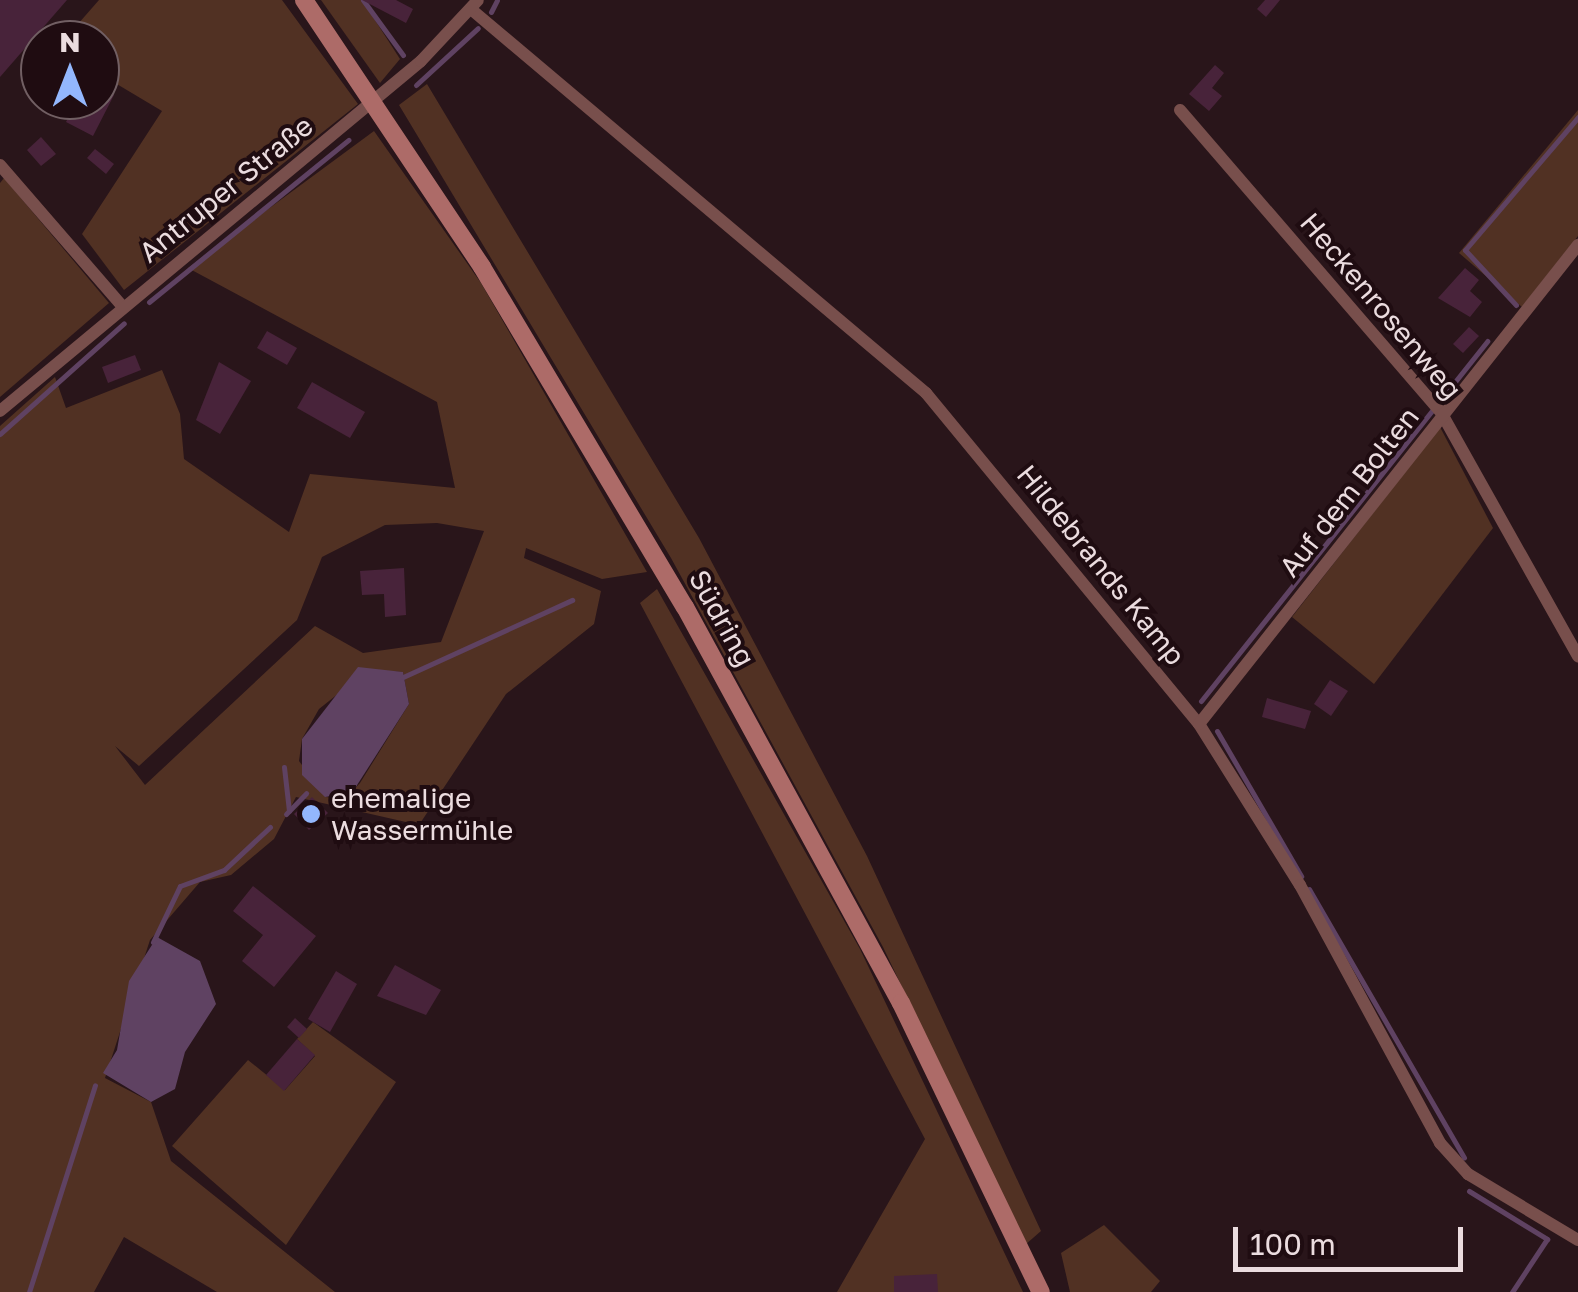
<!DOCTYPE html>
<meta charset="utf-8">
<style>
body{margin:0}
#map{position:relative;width:1578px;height:1292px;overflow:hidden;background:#29151a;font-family:"Golos Text",sans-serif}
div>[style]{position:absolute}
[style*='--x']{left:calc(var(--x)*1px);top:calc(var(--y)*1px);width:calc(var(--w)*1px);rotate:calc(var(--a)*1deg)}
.green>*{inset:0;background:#513123}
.water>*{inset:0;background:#5f4262}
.stream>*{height:5px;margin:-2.5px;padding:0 2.5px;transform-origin:2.5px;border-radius:2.5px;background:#5f4262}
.building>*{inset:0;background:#48233a}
.street>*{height:12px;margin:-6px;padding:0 6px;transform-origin:6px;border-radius:6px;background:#784f4c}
.secondary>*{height:18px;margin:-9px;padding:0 9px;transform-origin:9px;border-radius:9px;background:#ad6b68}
.dots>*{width:28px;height:28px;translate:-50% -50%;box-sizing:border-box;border:5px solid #1f0c11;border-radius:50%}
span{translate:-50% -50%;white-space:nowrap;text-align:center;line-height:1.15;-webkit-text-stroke:8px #1f0c11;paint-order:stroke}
.street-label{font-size:28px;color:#ebdcdf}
.poi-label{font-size:28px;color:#ebdcdf}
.left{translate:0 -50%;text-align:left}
.north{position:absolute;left:20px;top:20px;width:100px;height:100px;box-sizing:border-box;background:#1f0c11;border:2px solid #715f63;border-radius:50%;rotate:0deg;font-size:28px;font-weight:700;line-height:40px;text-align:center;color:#ebdcdf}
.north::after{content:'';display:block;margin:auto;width:35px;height:45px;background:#93b7fd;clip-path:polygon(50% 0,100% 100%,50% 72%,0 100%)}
.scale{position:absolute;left:1233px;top:1227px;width:230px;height:45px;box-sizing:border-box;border:5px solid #ebdcdf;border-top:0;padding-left:12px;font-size:30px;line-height:35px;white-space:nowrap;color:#ebdcdf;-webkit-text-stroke:8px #1f0c11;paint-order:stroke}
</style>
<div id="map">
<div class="green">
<i style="clip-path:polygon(99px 0,282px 0,358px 104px,124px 290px,82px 234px,162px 111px,100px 74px,100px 40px,64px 40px)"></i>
<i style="clip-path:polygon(321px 0,362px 0,400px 59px,380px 83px)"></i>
<i style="clip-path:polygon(427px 84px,699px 538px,867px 856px,1041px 1231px,1025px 1245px,883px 947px,671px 558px,399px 105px)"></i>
<i style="clip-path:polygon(1578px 110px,1578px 236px,1522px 307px,1459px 253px)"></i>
<i style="clip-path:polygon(evenodd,374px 131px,481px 283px,647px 572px,602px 579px,526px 548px,524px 558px,601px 591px,594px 624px,506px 694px,419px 825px,296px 797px,274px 839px,231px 875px,200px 882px,150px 940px,105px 1078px,151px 1102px,171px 1161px,335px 1292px,217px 1292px,124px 1237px,94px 1292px,0 1292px,0 426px,55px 377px,66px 408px,162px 370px,180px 414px,184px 459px,289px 532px,310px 474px,455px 488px,437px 402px,188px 268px,374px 131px,437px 523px,484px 531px,441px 642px,363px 653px,315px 626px,145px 785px,115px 746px,139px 766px,297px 620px,322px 557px,385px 525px,437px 523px,374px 131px,368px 670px,403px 672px,409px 704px,360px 783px,345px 799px,326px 797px,299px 761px,302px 739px,319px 709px,368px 670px)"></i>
<i style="clip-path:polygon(4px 178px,109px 303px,0 397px,0 183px)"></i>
<i style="clip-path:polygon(1440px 427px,1493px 528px,1374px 684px,1292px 617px)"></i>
<i style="clip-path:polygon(657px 589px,860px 949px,1023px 1292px,837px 1292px,925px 1139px,640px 603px)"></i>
<i style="clip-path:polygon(313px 1022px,396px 1082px,286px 1245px,172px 1146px,248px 1060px,285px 1090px,315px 1056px,297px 1039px)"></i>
<i style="clip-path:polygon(1104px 1225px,1160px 1281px,1151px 1292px,1070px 1292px,1061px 1253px)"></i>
</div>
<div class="water">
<i style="clip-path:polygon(358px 667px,403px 672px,409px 704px,352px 793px,325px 797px,302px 775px,302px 739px)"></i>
<i style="clip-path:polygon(157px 937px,200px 961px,216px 1004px,185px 1052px,175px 1089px,151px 1102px,103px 1073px,117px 1050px,129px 981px)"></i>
</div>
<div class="stream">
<i style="--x:363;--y:0;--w:68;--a:54"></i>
<i style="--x:491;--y:12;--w:13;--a:-63"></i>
<i style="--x:416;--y:85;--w:84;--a:-42.6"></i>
<i style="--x:149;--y:302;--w:257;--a:-39.1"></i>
<i style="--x:1516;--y:305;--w:75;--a:-132.8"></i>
<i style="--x:1465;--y:250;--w:175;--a:-49.6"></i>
<i style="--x:0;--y:434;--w:166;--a:-41.8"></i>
<i style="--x:403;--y:677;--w:186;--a:-24.5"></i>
<i style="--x:1201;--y:701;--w:460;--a:-51.5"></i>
<i style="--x:1217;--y:731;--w:168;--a:59.9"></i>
<i style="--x:284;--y:767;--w:44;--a:83.5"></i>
<i style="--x:286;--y:814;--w:29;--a:-46"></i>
<i style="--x:1309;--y:889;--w:310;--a:60"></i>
<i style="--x:153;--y:942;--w:62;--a:-64.3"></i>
<i style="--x:180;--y:886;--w:47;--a:-20"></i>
<i style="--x:224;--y:870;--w:63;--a:-43.1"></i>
<i style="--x:1469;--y:1191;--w:92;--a:31.6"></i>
<i style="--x:1547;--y:1239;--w:64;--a:123.4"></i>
<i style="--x:29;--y:1292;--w:217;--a:-72.3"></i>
</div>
<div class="building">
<i style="clip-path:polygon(0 0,67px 0,0 77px)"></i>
<i style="clip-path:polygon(362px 0,396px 0,413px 9px,406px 23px)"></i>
<i style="clip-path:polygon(1265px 0,1280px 0,1266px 17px,1257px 9px)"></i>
<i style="clip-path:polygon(1215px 65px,1224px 73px,1212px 88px,1222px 96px,1209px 111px,1189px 94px)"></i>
<i style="clip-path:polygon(100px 88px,114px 95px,93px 136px,66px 122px,77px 100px,100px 100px)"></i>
<i style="clip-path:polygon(41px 137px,56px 154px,41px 166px,27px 150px)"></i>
<i style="clip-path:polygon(95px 149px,114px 164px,106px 174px,87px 158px)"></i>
<i style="clip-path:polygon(1465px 268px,1479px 280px,1470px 291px,1482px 302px,1470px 317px,1438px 298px)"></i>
<i style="clip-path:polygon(1469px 327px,1479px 336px,1463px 353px,1453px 344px)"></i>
<i style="clip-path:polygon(267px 331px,297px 348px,287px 365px,257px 348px)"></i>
<i style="clip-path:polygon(135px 355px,141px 370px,108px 383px,102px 367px)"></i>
<i style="clip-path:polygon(219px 362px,251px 381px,220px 434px,196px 420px)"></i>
<i style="clip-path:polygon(312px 382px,365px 412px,350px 438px,297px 408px)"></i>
<i style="clip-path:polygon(404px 568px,406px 615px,385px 617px,384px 594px,362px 595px,360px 571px)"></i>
<i style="clip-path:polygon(1330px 680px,1348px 691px,1331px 716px,1314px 704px)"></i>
<i style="clip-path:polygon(1267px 698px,1311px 711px,1305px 729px,1262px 717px)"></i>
<i style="clip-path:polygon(312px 797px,328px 813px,309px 830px,294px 814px)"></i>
<i style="clip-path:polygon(253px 886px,316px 936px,274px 987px,242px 961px,263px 935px,233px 911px)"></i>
<i style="clip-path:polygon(395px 965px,441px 990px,426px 1015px,377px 996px)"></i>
<i style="clip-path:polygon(336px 971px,357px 984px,330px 1032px,308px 1019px)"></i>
<i style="clip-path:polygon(295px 1018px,307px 1029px,299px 1038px,287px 1027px)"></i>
<i style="clip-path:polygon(297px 1039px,315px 1055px,284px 1091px,266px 1075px)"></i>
<i style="clip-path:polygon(937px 1274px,938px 1292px,894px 1292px,894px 1276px)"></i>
</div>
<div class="street">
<i style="--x:472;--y:10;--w:594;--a:40.15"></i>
<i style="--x:926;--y:393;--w:429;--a:50.5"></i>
<i style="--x:1199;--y:724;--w:190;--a:57.9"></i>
<i style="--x:1300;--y:885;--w:294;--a:61.5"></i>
<i style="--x:1440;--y:1143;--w:42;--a:47.9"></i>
<i style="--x:1468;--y:1174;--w:128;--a:31"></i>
<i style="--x:1180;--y:110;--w:401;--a:49.2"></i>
<i style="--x:1442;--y:414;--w:278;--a:60.7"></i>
<i style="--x:0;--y:165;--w:186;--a:49.1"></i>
<i style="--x:0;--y:411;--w:547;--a:-39.74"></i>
<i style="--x:421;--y:61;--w:83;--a:-46.9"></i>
<i style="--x:1199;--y:724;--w:611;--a:-51.65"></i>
</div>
<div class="secondary">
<i style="--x:304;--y:0;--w:321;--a:56.3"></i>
<i style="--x:482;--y:267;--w:396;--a:59.2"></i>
<i style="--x:685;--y:607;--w:451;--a:61.4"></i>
<i style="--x:901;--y:1003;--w:321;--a:64.2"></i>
</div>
<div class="dots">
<i style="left:311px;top:814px;background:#93b7fd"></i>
</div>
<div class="street-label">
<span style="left:226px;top:189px;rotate:-39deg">Antruper Straße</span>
<span style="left:1381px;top:306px;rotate:50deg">Heckenrosenweg</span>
<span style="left:1349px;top:492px;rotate:-52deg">Auf dem Bolten</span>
<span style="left:1101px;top:565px;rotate:51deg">Hildebrands Kamp</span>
<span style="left:722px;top:618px;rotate:61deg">Südring</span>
</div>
<div class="poi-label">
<span class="left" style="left:331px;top:814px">ehemalige<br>Wassermühle</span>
</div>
<div class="north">N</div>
<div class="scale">100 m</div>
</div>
